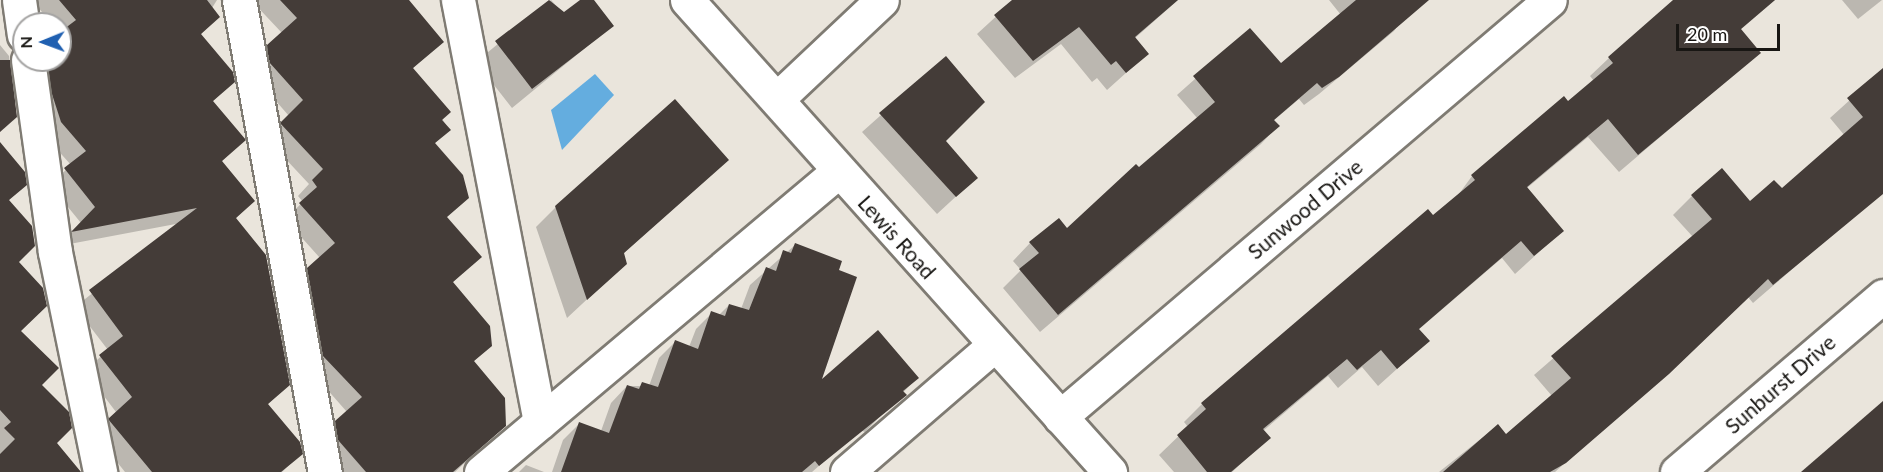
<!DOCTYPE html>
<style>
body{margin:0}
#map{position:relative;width:1883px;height:472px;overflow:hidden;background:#eae5dc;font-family:Lato,sans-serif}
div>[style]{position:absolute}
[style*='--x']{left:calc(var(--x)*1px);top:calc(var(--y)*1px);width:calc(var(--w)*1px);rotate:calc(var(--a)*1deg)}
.water>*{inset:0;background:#64addf}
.shadow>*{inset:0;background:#0003}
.building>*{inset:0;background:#443c38}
.roads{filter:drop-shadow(2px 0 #7f7b73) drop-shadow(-2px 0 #7f7b73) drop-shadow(0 2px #7f7b73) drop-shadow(0 -2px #7f7b73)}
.minor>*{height:33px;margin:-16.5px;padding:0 16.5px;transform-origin:16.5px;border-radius:16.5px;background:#fff}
span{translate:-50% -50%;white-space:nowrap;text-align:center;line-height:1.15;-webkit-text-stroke:6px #fff;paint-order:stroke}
.street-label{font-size:21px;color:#181613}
.north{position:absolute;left:12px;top:12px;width:60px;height:60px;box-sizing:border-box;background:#fff;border:2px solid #a3a2a1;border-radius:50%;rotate:269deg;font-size:16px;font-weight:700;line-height:24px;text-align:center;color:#181613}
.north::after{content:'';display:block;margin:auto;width:21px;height:27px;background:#2060b1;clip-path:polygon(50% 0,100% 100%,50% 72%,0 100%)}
.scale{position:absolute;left:1676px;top:24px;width:104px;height:27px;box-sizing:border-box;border:3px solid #181613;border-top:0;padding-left:8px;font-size:18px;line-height:21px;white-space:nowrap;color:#181613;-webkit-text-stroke:4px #fff;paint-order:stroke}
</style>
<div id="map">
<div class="water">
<i style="clip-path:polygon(595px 74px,614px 95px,562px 150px,551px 110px)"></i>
</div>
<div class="shadow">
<i style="clip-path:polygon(32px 0,217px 0,212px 8px,218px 17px,200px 35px,233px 82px,212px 102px,244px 140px,221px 162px,253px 201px,235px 219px,288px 384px,267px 405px,301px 453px,282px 472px,125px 472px,94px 433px,116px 412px,85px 371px,108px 350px,75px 307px,181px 223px,59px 246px,81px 223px,50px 185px,71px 165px,46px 137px,31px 60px,60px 60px,60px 24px,52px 24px)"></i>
<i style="clip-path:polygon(251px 0,407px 0,442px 42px,412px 69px,449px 130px,434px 144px,446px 218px,480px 257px,452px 283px,491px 345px,473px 362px,505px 425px,455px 472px,339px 472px,320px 438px,347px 412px,310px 370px,292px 284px,320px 258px,285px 219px,303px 202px,298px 196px,309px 184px,267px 139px,289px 116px,255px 77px,252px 61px,282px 33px)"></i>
<i style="clip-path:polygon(551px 0,564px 14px,582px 0,592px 0,612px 26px,512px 108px,476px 62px)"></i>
<i style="clip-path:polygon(1014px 0,1178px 0,1134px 39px,1147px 54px,1107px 90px,1097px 78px,1092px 82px,1061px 44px,1015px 78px,977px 34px)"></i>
<i style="clip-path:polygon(1329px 0,1416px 0,1394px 31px,1319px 94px,1304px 105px,1299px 99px,1273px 121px,1278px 126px,1261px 144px,1040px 332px,1003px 288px,1021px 270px,1013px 261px,1030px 243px,1067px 231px,1198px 119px,1177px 95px,1250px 30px,1281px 66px,1341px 15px)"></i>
<i style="clip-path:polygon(1676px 0,1775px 0,1740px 30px,1759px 53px,1619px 172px,1588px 137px,1527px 188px,1562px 231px,1515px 274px,1502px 258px,1418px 330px,1428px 341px,1378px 386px,1362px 367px,1338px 388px,1328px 376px,1263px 431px,1269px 438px,1232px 472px,1174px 472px,1159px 455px,1188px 427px,1184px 422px,1202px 404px,1456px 198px,1472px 176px,1564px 98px,1568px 103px,1594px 81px,1590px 76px,1609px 58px)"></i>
<i style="clip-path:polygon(1842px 0,1882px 0,1858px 19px)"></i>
<i style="clip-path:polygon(0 45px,9px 56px,15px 116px,0 132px)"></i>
<i style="clip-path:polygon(945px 58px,944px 141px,976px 178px,937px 214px,862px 132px)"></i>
<i style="clip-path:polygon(1883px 70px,1883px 189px,1871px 201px,1753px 303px,1748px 297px,1555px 472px,1439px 472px,1497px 426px,1505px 436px,1552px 396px,1534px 375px,1693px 237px,1673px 215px,1692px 196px,1722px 171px,1750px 203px,1781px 190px,1845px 136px,1830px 118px)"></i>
<i style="clip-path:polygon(0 145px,25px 184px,8px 201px,17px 262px,19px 331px,55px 443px,80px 472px,0 472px)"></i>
<i style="clip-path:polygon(727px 160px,623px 254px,626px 263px,567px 318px,536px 227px,556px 207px)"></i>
<i style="clip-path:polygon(795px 245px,837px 271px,819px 383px,917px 378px,865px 432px,860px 430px,812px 472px,552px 472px,563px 440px,580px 423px,601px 431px,611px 403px,627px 386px,649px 386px,659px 358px,675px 342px,689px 347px,696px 329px,712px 313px,719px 315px,729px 305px,741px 309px,750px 285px)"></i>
<i style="clip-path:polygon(526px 465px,544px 472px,519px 472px)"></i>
</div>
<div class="building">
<i style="clip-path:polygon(59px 0,207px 0,220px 17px,201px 34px,233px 72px,235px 82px,213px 101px,246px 140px,222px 161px,255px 201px,236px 218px,266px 255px,290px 385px,268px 404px,300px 442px,303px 454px,281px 472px,152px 472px,108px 419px,132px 397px,99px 355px,123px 336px,89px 290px,197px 208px,71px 232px,95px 207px,64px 168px,86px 151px,61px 122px,51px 91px,47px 60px,60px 60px,60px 32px,76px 20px)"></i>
<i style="clip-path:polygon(280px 0,409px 0,444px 42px,413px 68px,451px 112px,442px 120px,451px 130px,435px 143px,463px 175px,469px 198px,447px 217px,482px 257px,453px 282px,490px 326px,492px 346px,474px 361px,505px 398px,506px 426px,453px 472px,366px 472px,338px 440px,335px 421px,362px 397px,323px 356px,307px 268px,335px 243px,299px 203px,317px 187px,312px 180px,323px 169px,280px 123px,303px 100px,269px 62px,267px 45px,297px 18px)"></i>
<i style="clip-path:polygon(549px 0,564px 12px,580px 0,594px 0,614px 26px,532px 89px,495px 41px)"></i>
<i style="clip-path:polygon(1012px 0,1178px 0,1135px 37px,1149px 54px,1126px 73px,1116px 61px,1111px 65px,1079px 27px,1033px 61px,994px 15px)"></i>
<i style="clip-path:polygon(1356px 0,1429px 0,1339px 77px,1322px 88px,1317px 83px,1274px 120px,1280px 126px,1058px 315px,1019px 269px,1039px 253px,1029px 242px,1059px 218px,1067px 228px,1136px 164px,1139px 167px,1215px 102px,1193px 76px,1250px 28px,1281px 63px)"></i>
<i style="clip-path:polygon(1673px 0,1775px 0,1741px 29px,1761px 53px,1638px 155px,1608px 119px,1527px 187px,1564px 231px,1534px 256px,1521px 241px,1419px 329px,1430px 341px,1397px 369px,1381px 350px,1357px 370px,1347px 359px,1263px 429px,1271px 438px,1231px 472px,1207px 472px,1177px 435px,1206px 409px,1201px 403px,1428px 209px,1433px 215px,1475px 180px,1471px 175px,1564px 96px,1568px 101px,1613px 63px,1608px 57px)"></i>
<i style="clip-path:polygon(946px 56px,985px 102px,946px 141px,978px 178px,956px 197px,879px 113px)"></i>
<i style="clip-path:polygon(0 60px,10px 60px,17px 117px,0 132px)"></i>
<i style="clip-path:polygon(1883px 68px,1883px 194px,1773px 285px,1768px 279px,1669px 374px,1566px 463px,1550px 472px,1443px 472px,1498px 424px,1506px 434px,1571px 378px,1551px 356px,1712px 219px,1691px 195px,1722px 168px,1750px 201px,1774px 180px,1782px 188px,1863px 117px,1847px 98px)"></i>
<i style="clip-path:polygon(675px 99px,729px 160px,624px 253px,627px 264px,587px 300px,555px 206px)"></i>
<i style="clip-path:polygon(0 142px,25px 172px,27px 185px,9px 200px,32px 226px,35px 246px,19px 262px,43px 288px,47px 306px,21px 331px,59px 368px,42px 385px,69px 412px,72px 428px,57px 443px,81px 472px,0 472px,0 454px,15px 439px,4px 428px,11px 422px,0 410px)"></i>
<i style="clip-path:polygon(795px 243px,842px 261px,839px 270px,857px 277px,822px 379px,878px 330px,919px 378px,903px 391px,907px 395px,819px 466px,815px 461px,802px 472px,561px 472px,579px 422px,609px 433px,627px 385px,639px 389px,642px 382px,658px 387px,675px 340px,698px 349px,711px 311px,725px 316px,729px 304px,749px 310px,766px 267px,776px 271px,783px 250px,791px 253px)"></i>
<i style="clip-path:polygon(1883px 401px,1883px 472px,1801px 472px)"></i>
</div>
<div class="roads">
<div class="minor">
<i style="--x:19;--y:0;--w:35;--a:82"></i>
<i style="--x:239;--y:0;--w:480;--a:79.7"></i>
<i style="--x:458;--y:0;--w:430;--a:79"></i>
<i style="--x:687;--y:0;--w:634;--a:48.13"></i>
<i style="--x:28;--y:60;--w:194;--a:82"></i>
<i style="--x:55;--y:252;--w:225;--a:78.4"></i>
<i style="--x:777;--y:99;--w:144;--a:-43.3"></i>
<i style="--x:1060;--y:417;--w:643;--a:-40.4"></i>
<i style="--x:481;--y:472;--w:468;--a:-40.1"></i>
<i style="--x:847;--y:472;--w:193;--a:-40.8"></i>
<i style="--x:1677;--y:472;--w:271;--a:-40.5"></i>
</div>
</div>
<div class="street-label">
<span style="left:1305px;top:209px;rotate:-40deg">Sunwood Drive</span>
<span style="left:897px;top:237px;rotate:48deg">Lewis Road</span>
<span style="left:1780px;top:384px;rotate:-41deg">Sunburst Drive</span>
</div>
<div class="north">N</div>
<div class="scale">20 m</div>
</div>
